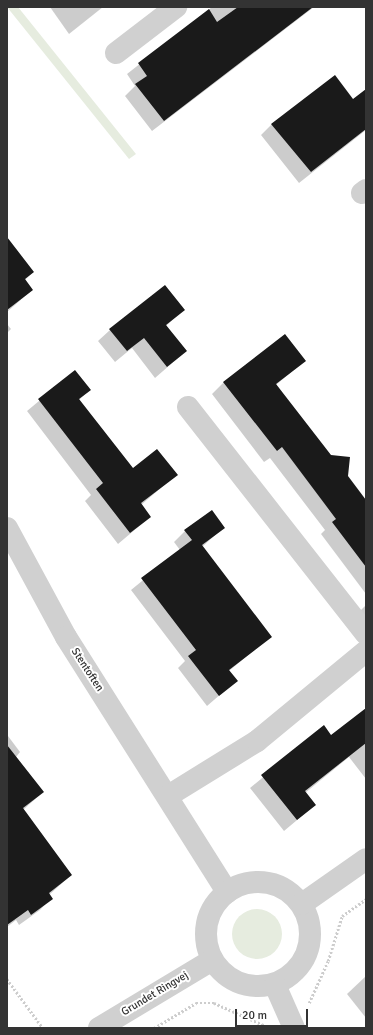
<!DOCTYPE html>
<style>
body{margin:0}
#map{position:relative;width:373px;height:1035px;overflow:hidden;background:#fff;font-family:Signika,sans-serif}
div>[style]{position:absolute}
[style*='--x']{left:calc(var(--x)*1px);top:calc(var(--y)*1px);width:calc(var(--w)*1px);rotate:calc(var(--a)*1deg)}
.green>*{inset:0;background:#e6ecdf}
.round{border-radius:50%}
.shadow>*{inset:0;background:#0003}
.building>*{inset:0;background:#1a1a1a}
.path>*{height:2.5px;margin-top:-1.25px;transform-origin:0;background:repeating-linear-gradient(90deg,#cdcdcd 0 2px,transparent 0 4px)}
.minor>*{height:22px;margin:-11px;padding:0 11px;transform-origin:11px;border-radius:11px;background:#d0d0d0}
.minor>.ring{margin:-11px;padding:0;box-sizing:content-box;background:none;border:22px solid #d0d0d0;border-radius:50%}
span{translate:-50% -50%;white-space:nowrap;text-align:center;line-height:1.15;-webkit-text-stroke:4px #fff;paint-order:stroke}
.street-label{font-size:11px;color:#333}
.frame{position:absolute;inset:0;border:8px solid #333;pointer-events:none}
.scale{position:absolute;left:235px;top:1009px;width:73px;height:18px;box-sizing:border-box;border:2px solid #333;border-top:0;padding-left:5px;font-size:12px;line-height:14px;white-space:nowrap;color:#333;-webkit-text-stroke:3px #fff;paint-order:stroke}
</style>
<div id="map">
<div class="green">
<i style="clip-path:polygon(7px 7px,18px 7px,136px 154px,129px 159px)"></i>
<i class="round" style="left:232px;top:909px;width:50px;height:50px"></i>
</div>
<div class="shadow">
<i style="clip-path:polygon(50px 7px,103px 7px,69px 34px)"></i>
<i style="clip-path:polygon(212px 7px,314px 7px,152px 131px,125px 96px,135px 86px,127px 74px)"></i>
<i style="clip-path:polygon(366px 90px,366px 130px,299px 183px,261px 135px,272px 124px,353px 100px)"></i>
<i style="clip-path:polygon(7px 247px,33px 272px,25px 280px,32px 290px,7px 312px)"></i>
<i style="clip-path:polygon(183px 310px,166px 326px,186px 351px,155px 378px,132px 348px,115px 362px,98px 341px,110px 330px)"></i>
<i style="clip-path:polygon(7px 324px,11px 329px,7px 333px)"></i>
<i style="clip-path:polygon(304px 361px,276px 385px,366px 502px,366px 594px,321px 534px,325px 530px,270px 458px,264px 462px,212px 394px,224px 382px)"></i>
<i style="clip-path:polygon(75px 371px,89px 390px,79px 400px,133px 469px,176px 475px,141px 505px,150px 517px,118px 544px,85px 501px,91px 495px,27px 411px)"></i>
<i style="clip-path:polygon(224px 527px,202px 547px,270px 637px,229px 671px,236px 681px,207px 706px,178px 668px,185px 661px,131px 590px,180px 550px,174px 542px,185px 531px)"></i>
<i style="clip-path:polygon(366px 605px,366px 631px,355px 616px)"></i>
<i style="clip-path:polygon(366px 709px,366px 779px,349px 757px,305px 793px,315px 805px,284px 831px,250px 788px,324px 727px,331px 736px)"></i>
<i style="clip-path:polygon(8px 736px,20px 752px,16px 757px,43px 792px,23px 810px,71px 875px,49px 895px,51px 898px,40px 910px,19px 925px,16px 920px,7px 927px)"></i>
<i style="clip-path:polygon(366px 976px,366px 1018px,347px 994px)"></i>
</div>
<div class="building">
<i style="clip-path:polygon(238px 7px,313px 7px,164px 121px,135px 84px,147px 76px,138px 63px,209px 9px,217px 22px)"></i>
<i style="clip-path:polygon(335px 75px,353px 99px,366px 89px,366px 129px,311px 172px,271px 124px)"></i>
<i style="clip-path:polygon(7px 237px,34px 272px,25px 279px,33px 290px,7px 310px)"></i>
<i style="clip-path:polygon(165px 285px,185px 310px,166px 325px,187px 351px,167px 367px,144px 338px,127px 351px,109px 329px)"></i>
<i style="clip-path:polygon(285px 334px,306px 361px,276px 384px,331px 455px,350px 457px,348px 476px,366px 500px,366px 567px,332px 522px,336px 519px,282px 447px,277px 451px,223px 382px)"></i>
<i style="clip-path:polygon(75px 370px,91px 390px,79px 399px,133px 468px,157px 449px,178px 475px,141px 503px,151px 517px,130px 533px,96px 489px,103px 483px,38px 399px)"></i>
<i style="clip-path:polygon(212px 510px,225px 528px,202px 545px,272px 637px,229px 670px,238px 681px,219px 696px,188px 656px,196px 650px,141px 578px,192px 540px,184px 530px)"></i>
<i style="clip-path:polygon(366px 708px,366px 743px,305px 791px,316px 805px,297px 820px,261px 775px,324px 725px,331px 735px)"></i>
<i style="clip-path:polygon(7px 745px,44px 792px,23px 808px,72px 875px,49px 893px,53px 899px,31px 915px,28px 910px,7px 925px)"></i>
</div>
<div class="path">
<i style="--x:7;--y:979;--w:61;--a:53.7"></i>
<i style="--x:309;--y:1003;--w:46;--a:-65.7"></i>
<i style="--x:328;--y:961;--w:47;--a:-72.7"></i>
<i style="--x:342;--y:916;--w:29;--a:-35"></i>
<i style="--x:154;--y:1028;--w:49;--a:-30.8"></i>
<i style="--x:196;--y:1003;--w:18;--a:0"></i>
<i style="--x:214;--y:1003;--w:59;--a:24"></i>
</div>
<div class="minor">
<i style="--x:116;--y:53;--w:76;--a:-37.5"></i>
<i style="--x:362;--y:193;--w:5;--a:-37"></i>
<i style="--x:188;--y:407;--w:288;--a:51.9"></i>
<i style="--x:7;--y:528;--w:124;--a:61.6"></i>
<i style="--x:66;--y:637;--w:302;--a:57.7"></i>
<i style="--x:168;--y:796;--w:105;--a:-31.7"></i>
<i style="--x:257;--y:741;--w:141;--a:-39.5"></i>
<i class="ring" style="left:206px;top:882px;width:82px;height:82px"></i>
<i style="--x:302;--y:904;--w:78;--a:-35.1"></i>
<i style="--x:275;--y:985;--w:47;--a:66.2"></i>
<i style="--x:99;--y:1028;--w:132;--a:-31"></i>
</div>
<div class="street-label">
<span style="left:87px;top:670px;rotate:57deg">Stentoften</span>
<span style="left:155px;top:994px;rotate:-31deg">Grundet Ringvej</span>
</div>
<div class="frame"></div>
<div class="scale">20 m</div>
</div>
